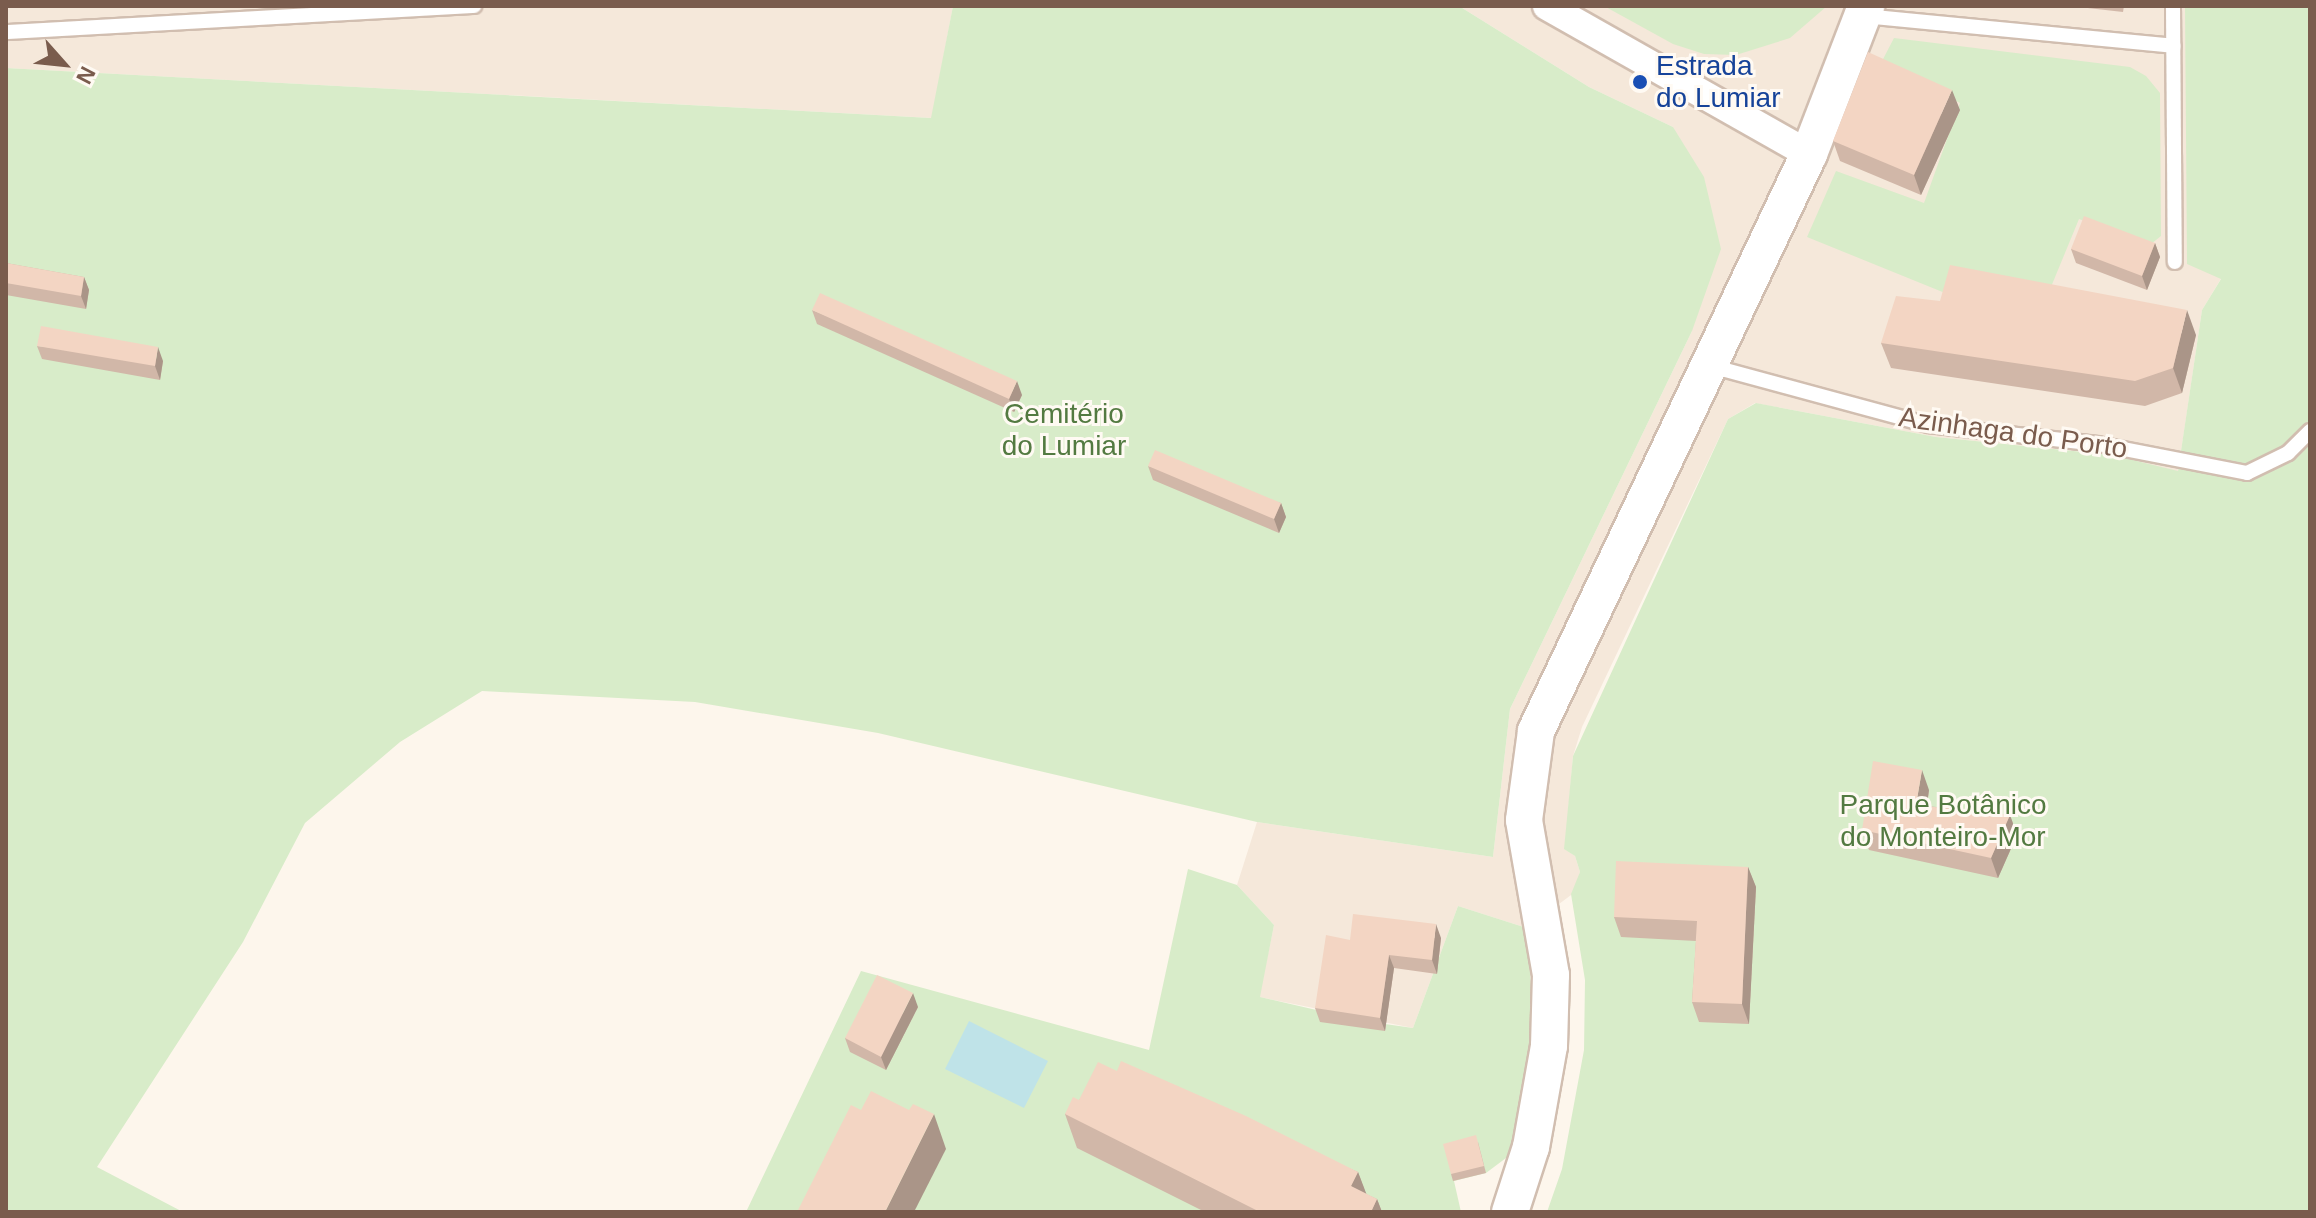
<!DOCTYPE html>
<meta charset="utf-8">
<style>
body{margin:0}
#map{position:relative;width:2316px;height:1218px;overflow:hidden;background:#fdf6ec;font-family:Arial,sans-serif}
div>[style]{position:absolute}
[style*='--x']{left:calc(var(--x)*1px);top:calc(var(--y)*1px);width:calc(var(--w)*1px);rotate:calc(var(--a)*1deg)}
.residential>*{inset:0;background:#f5e8da}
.green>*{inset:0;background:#d8ecc9}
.water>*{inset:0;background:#bfe3e8}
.roads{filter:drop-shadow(2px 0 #d1beb0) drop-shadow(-2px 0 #d1beb0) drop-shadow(0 2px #d1beb0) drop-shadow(0 -2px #d1beb0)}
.service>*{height:14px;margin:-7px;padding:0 7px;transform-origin:7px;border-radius:7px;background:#fff}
.minor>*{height:28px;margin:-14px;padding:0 14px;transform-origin:14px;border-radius:14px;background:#fff}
.tertiary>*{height:36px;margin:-18px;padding:0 18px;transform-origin:18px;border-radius:18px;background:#fff}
.wall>*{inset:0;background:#d1b7a8}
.shaded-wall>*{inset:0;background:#aa9588}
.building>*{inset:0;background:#f3d5c3}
.dots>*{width:22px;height:22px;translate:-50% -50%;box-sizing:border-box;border:4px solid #fffaf3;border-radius:50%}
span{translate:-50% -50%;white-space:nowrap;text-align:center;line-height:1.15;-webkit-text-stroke:6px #fffaf3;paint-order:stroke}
.transit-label{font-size:28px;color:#164399}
.left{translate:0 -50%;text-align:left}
.park-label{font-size:28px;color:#537a41}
.street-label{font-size:28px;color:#7a5c4d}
.frame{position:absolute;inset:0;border:8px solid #7a5c4d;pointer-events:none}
.north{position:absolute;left:24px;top:24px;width:80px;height:80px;-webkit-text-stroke:6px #fffaf3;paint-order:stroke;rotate:117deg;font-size:22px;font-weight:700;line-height:32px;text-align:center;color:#7a5c4d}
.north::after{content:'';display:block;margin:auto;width:28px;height:36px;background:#7a5c4d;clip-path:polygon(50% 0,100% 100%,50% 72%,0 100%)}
</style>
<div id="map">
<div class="residential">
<i style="clip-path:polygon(6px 6px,953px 6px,932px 118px,6px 68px)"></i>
<i style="clip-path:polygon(1459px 6px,2235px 6px,2262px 211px,2202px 310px,2178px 472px,2112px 455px,1936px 437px,1755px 403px,1728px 419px,1582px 727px,1573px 756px,1565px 849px,1575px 856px,1580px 872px,1575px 892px,1527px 928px,1458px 906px,1413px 1028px,1259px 997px,1274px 925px,1237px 885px,1257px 822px,1493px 857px,1510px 709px,1692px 331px,1673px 127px,1589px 87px)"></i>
</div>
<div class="green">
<i style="clip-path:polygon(953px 6px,1459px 6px,1589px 87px,1673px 127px,1704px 177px,1721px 249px,1692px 331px,1510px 709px,1493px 857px,1257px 822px,878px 733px,695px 702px,482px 691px,400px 742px,305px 823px,243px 942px,97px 1167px,183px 1212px,6px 1212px,6px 68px,931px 118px)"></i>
<i style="clip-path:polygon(1604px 6px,1827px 6px,1790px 38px,1736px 55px,1704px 54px,1673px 44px)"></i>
<i style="clip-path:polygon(2185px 6px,2310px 6px,2310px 1212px,1547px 1212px,1562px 1169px,1584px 1050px,1585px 980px,1571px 894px,1580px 872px,1575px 856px,1564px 849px,1573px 756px,1728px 419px,1756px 403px,1936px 437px,2112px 455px,2178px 471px,2202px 310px,2221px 279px,2187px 264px)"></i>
<i style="clip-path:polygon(1894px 38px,2130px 67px,2146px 76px,2160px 93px,2161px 236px,2151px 244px,2079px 219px,2046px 299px,1945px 293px,1807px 237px,1836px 171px,1924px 203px,1960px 103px,1881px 63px)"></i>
<i style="clip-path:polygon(1188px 869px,1237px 885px,1274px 925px,1260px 997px,1364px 1021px,1413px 1028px,1458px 906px,1527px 928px,1533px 1016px,1518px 1149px,1486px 1173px,1454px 1181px,1461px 1212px,746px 1212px,861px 971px,1149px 1050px)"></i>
</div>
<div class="water">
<i style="clip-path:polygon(969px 1021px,1048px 1061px,1024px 1108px,945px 1069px)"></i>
</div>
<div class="roads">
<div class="service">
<i style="--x:2173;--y:6;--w:256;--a:89.6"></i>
<i style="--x:1863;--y:16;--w:312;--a:5.5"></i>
<i style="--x:6;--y:32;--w:469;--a:-3.2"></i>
<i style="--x:1711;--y:366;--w:225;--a:15.2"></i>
<i style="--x:1928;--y:425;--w:171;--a:6.4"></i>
<i style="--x:2098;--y:444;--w:152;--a:11"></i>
<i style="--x:2247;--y:473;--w:46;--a:-26"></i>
<i style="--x:2288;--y:453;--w:31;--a:-45"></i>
</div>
<div class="minor">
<i style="--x:1547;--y:6;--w:301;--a:29.5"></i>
</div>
<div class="tertiary">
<i style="--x:1510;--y:1212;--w:68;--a:-72.1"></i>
<i style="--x:1531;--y:1147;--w:103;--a:-79.9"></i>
<i style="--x:1549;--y:1046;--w:71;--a:-88.4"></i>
<i style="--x:1551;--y:975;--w:157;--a:-99.9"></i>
<i style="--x:1524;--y:820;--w:90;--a:-82.3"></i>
<i style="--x:1536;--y:731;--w:638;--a:-64.68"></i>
<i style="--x:1809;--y:154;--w:159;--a:-68.9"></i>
</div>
</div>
<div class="wall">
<i style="clip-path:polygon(2070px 6px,2124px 6px,2123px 12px)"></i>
<i style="clip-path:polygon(1960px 110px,1921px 195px,1840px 161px,1833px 141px)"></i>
<i style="clip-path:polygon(2155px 243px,2160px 257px,2147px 290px,2076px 263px,2071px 249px)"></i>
<i style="clip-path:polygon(6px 263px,84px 277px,89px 290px,86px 309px,6px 295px)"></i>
<i style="clip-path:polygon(1940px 301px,2196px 335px,2182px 393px,2145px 406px,1891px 368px,1881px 343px)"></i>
<i style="clip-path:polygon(812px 310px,1022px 395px,1014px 412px,817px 324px)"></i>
<i style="clip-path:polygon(37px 346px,163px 361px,160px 380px,42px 359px)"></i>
<i style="clip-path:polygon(1148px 466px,1281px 503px,1286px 517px,1279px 533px,1153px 480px)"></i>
<i style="clip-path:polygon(1929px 790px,1927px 806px,2010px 815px,2017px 835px,1998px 878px,1869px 850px,1862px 830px)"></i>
<i style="clip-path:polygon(1748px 867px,1756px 887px,1749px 1024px,1699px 1022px,1692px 1002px,1696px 941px,1621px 937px,1614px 917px)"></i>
<i style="clip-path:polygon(1441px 938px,1437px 974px,1394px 968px,1385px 1031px,1320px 1022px,1315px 1008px,1350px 940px)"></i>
<i style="clip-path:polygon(918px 1007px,886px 1070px,850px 1052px,845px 1038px)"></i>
<i style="clip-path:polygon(1117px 1071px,1358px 1172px,1366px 1194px,1377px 1199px,1382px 1212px,1205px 1212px,1077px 1148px,1065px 1114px,1079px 1100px)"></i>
<i style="clip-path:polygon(1478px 1142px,1486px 1173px,1453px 1181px,1451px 1174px)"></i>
</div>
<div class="shaded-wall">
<i style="clip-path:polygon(1952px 90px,1960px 110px,1921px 195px,1914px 175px)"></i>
<i style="clip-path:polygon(2155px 243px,2160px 257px,2147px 290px,2142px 276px)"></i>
<i style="clip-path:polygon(84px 277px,89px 290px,86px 309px,81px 296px)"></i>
<i style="clip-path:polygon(2187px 310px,2196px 335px,2182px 393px,2173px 368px)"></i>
<i style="clip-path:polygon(158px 347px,163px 361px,160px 380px,155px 366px)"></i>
<i style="clip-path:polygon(1017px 381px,1022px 395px,1014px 412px,1009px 399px)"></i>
<i style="clip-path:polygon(1281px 503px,1286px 517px,1279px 533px,1274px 519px)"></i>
<i style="clip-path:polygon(1922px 770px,1929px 790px,1924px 825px,1916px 805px)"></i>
<i style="clip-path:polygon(2010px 815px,2017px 835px,1998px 878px,1991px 858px)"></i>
<i style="clip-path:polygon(1748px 867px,1756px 887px,1749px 1024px,1742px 1004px)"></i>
<i style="clip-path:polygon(1436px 924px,1441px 938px,1437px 974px,1432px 960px)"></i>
<i style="clip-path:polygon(1389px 955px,1394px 968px,1385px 1031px,1380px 1018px)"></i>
<i style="clip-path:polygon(913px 993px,918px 1007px,886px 1070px,881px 1057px)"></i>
<i style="clip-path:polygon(934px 1114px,946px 1149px,914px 1212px,885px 1212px)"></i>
<i style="clip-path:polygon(1358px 1172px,1371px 1206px,1351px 1186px)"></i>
<i style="clip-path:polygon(1377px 1199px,1382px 1212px,1371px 1212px)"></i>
</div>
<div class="building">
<i style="clip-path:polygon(1868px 52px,1952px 90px,1914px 175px,1833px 141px)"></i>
<i style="clip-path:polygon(2084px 216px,2155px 243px,2142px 276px,2071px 249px)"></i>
<i style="clip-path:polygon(6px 263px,84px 277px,81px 296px,6px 283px)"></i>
<i style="clip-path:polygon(1950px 265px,2187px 310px,2173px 368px,2135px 381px,1881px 343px,1896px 296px,1940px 301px)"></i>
<i style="clip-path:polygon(820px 293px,1017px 381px,1009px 399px,812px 310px)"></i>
<i style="clip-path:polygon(41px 326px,158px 347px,155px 366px,37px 346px)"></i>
<i style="clip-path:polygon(1155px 450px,1281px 503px,1274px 519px,1148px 466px)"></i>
<i style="clip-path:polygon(1873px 761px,1922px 770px,1916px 805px,2010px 815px,1991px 858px,1862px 830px)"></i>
<i style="clip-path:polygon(1616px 861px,1748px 867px,1742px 1004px,1692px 1002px,1697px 921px,1614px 917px)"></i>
<i style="clip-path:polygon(1353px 914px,1436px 924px,1432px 960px,1389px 955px,1380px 1018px,1315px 1008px,1326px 935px,1350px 940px)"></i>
<i style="clip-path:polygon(877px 975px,913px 993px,881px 1057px,845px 1038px)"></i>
<i style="clip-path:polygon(1121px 1061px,1246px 1116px,1358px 1172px,1351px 1186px,1377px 1199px,1371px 1212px,1260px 1212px,1065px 1114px,1073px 1097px,1079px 1100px,1098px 1062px,1117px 1071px)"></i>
<i style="clip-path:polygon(871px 1091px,909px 1110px,913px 1104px,934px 1114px,885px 1212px,797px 1212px,851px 1105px,861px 1110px)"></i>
<i style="clip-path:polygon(1476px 1135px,1484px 1166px,1451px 1174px,1443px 1144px)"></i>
</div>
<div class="dots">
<i style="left:1640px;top:82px;background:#1a4fb4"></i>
</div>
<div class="transit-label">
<span class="left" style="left:1656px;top:82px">Estrada<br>do Lumiar</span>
</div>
<div class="park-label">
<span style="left:1064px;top:430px">Cemitério<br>do Lumiar</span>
<span style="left:1943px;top:821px">Parque Botânico<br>do Monteiro-Mor</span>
</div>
<div class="street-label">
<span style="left:2013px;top:433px;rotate:8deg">Azinhaga do Porto</span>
</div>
<div class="frame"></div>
<div class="north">N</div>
</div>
